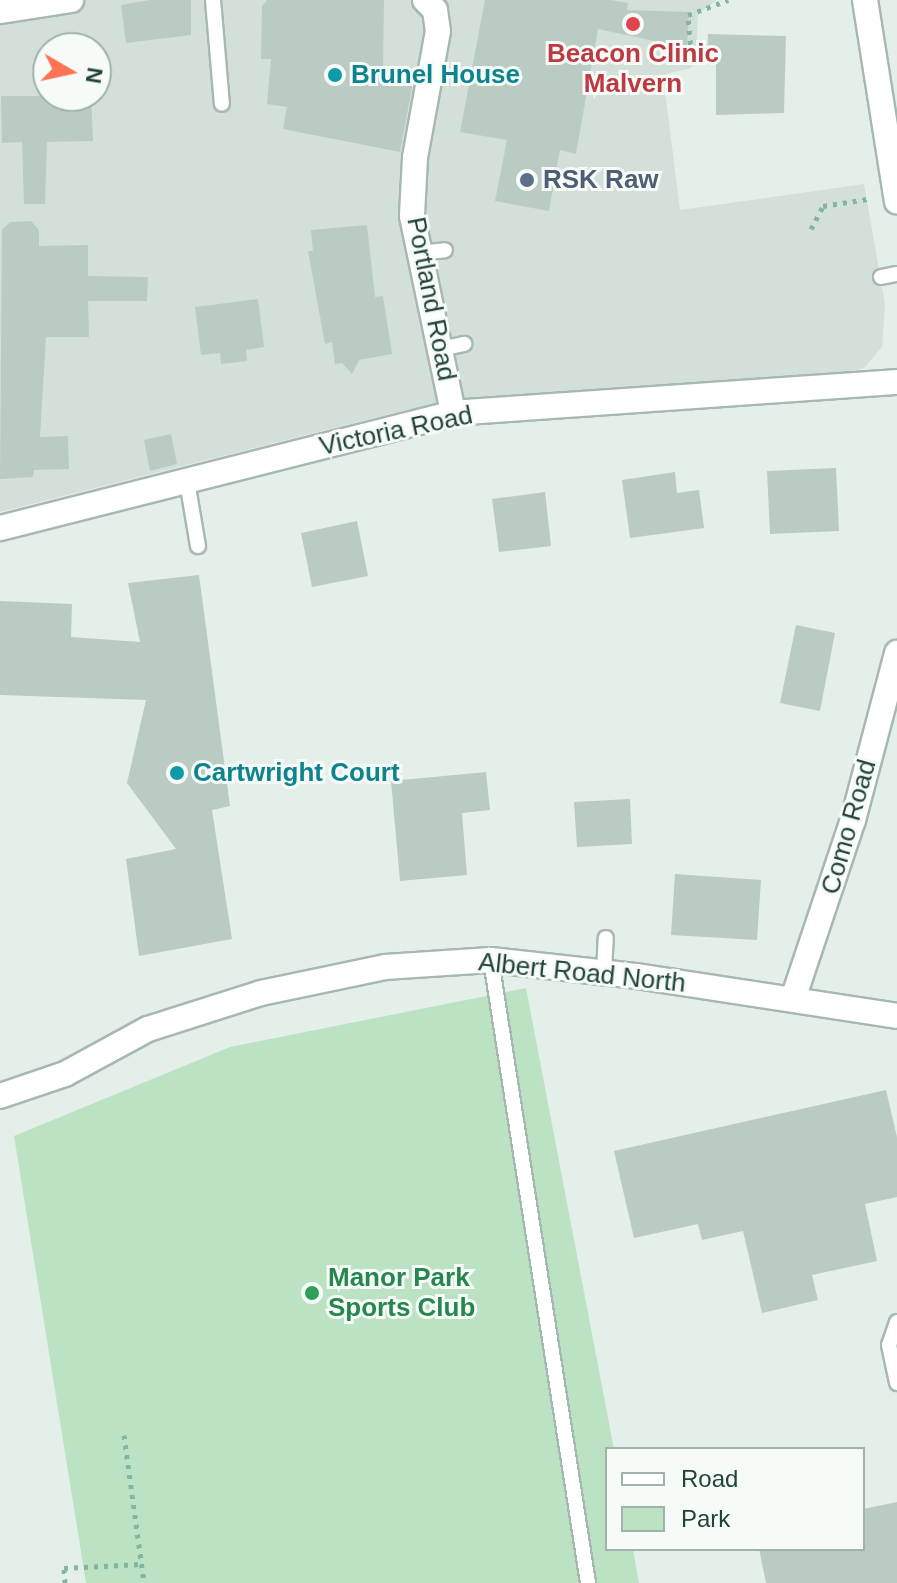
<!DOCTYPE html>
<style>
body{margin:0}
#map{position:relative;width:897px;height:1583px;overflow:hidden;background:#e5efea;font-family:Helvetica,sans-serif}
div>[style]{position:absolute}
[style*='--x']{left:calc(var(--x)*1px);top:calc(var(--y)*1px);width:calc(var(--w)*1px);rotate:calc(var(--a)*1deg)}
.built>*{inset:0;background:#d3e0d9}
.green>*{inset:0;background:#bce2c4}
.building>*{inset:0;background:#bacbc3}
.path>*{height:5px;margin-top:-2.5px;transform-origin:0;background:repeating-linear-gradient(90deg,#83b6a2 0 4px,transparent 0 10px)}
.roads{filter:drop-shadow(2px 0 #a7b8b1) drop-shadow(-2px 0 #a7b8b1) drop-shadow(0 2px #a7b8b1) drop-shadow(0 -2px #a7b8b1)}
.service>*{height:14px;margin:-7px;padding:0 7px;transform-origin:7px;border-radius:7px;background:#fff}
.minor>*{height:24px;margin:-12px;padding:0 12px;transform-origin:12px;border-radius:12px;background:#fff}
.tertiary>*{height:24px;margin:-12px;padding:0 12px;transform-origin:12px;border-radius:12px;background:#fff}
.dots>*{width:22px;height:22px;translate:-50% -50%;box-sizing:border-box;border:4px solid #f6fbf8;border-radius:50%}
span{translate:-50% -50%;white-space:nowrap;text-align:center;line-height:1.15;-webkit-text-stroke:6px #f6fbf8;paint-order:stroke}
.health-label{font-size:26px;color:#be3a42;font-weight:700}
.culture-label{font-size:26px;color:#0d838f;font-weight:700}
.left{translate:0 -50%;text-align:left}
.service-label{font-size:26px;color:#4e5e75;font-weight:700}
.street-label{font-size:26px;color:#224438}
.leisure-label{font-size:26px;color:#27864d;font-weight:700}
.legend{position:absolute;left:605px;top:1447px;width:260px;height:104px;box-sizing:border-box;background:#f6fbf8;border:2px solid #a1b2ab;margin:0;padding:10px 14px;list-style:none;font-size:24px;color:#224438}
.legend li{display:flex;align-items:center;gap:16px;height:40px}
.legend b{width:40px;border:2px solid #a1b2ab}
.north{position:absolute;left:32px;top:32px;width:80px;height:80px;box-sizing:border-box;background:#f6fbf8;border:2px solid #a1b2ab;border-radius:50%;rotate:99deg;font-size:22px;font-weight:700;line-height:32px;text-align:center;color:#224438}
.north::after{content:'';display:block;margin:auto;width:28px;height:36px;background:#fe7354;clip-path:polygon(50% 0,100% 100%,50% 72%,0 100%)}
</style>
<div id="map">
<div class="built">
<i style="clip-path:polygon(evenodd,0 0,717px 0,698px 14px,696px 59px,691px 68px,663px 75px,680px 210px,864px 184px,885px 304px,882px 347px,864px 368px,848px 372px,409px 409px,0 512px,0 0,48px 48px,96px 48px,96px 96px,48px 96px,48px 48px)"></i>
</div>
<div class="green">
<i style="clip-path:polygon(526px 988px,614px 1449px,607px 1449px,607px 1549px,633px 1549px,639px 1583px,86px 1583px,14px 1136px,230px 1047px)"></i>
</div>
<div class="building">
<i style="clip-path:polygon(150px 0,191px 0,191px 35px,126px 43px,121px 5px)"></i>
<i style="clip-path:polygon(267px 0,384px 0,383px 76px,413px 82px,400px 152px,283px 129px,287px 107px,267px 104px,271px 59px,261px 59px,262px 6px)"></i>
<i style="clip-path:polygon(485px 0,611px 0,628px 3px,627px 10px,689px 12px,687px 48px,598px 29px,576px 154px,560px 150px,549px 211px,495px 201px,507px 140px,460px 132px)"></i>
<i style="clip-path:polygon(708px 34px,786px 36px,784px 113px,716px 115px,716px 60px,707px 60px)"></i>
<i style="clip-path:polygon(1px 96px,91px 96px,93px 141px,47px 142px,45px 204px,24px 204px,22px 142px,2px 143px)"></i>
<i style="clip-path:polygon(31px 221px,39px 230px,39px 246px,88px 245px,88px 276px,148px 277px,147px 301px,88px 301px,89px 337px,46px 337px,40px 437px,68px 436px,69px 469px,34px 470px,33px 477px,0 479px,2px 230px,10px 222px)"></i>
<i style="clip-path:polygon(367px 225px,375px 297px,383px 296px,392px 354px,359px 360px,352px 374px,342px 363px,335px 364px,332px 342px,325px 344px,308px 251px,313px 251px,311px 230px)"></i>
<i style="clip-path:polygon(258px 299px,264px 347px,246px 350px,247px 361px,221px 364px,220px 353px,201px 355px,195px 307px)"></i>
<i style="clip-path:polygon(171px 434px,177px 464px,150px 471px,144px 440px)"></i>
<i style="clip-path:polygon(836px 468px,839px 531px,770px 534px,767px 471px)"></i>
<i style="clip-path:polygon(675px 472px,677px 493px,699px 490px,704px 528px,630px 538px,622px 480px)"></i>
<i style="clip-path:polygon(545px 492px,551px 546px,499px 552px,492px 499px)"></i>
<i style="clip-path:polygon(357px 521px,368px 576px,312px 587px,301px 533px)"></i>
<i style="clip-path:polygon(199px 575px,230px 806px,212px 810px,232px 939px,139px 956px,126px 859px,176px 849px,127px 783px,146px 700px,0 695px,0 601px,72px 604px,71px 637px,140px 642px,128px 583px)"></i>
<i style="clip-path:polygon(796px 625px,835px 633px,820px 711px,780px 703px)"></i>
<i style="clip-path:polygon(486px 772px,490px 810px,462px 813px,467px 875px,400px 881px,391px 781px)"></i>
<i style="clip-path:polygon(630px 799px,632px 844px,577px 847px,574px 802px)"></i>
<i style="clip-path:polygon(675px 874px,761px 880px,757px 940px,671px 935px)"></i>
<i style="clip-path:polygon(886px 1090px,897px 1137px,897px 1197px,865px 1204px,877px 1261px,812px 1275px,818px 1300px,762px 1313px,743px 1231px,702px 1240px,698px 1224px,634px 1238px,614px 1151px)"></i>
<i style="clip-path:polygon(897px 1502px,897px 1583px,766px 1583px,759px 1549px,863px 1549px,863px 1509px)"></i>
</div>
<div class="path">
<i style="--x:692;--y:64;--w:49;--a:-94.7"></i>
<i style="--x:688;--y:15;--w:43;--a:-20.6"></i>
<i style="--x:811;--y:229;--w:26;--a:-62"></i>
<i style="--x:823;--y:206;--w:45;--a:-9"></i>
<i style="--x:124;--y:1435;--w:149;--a:82.3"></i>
<i style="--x:65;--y:1583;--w:15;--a:-94"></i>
<i style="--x:64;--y:1568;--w:77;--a:-3"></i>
</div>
<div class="roads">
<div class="service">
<i style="--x:213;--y:0;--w:104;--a:85.1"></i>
<i style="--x:418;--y:253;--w:27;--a:-6"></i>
<i style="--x:881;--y:277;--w:16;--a:-11"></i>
<i style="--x:440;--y:349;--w:25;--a:-12"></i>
<i style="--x:187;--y:481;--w:66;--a:80.4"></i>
<i style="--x:491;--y:960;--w:631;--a:81.15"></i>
<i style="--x:604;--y:972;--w:34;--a:-87"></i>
<i style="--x:897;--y:1322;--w:24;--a:109"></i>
<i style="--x:889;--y:1345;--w:39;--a:78"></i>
</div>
<div class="minor">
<i style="--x:425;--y:0;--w:14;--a:45"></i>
<i style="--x:435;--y:10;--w:21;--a:82"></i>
<i style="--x:438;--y:31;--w:129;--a:100.3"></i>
<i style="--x:415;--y:158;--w:58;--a:93"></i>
<i style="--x:412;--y:216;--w:201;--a:78.2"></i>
<i style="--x:865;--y:0;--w:204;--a:81"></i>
<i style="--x:0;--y:11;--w:72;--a:-8.8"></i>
<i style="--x:0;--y:528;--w:467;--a:-14.2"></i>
<i style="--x:453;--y:413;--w:445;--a:-4"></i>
<i style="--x:793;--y:999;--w:189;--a:-71.5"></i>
<i style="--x:853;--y:820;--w:173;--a:-75.2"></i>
</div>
<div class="tertiary">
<i style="--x:0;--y:1096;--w:69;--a:-18.7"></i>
<i style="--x:65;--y:1074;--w:94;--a:-28.5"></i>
<i style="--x:148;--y:1029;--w:119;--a:-17.7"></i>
<i style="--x:261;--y:993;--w:127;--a:-11.8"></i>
<i style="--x:385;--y:967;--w:106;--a:-3.8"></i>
<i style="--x:491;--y:960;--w:147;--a:6.3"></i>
<i style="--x:637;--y:976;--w:263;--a:8.7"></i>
</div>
</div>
<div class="dots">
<i style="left:633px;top:24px;background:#e0444e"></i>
<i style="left:335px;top:75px;background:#0f9aa8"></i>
<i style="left:527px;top:180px;background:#5c6f8a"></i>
<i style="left:177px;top:773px;background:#0f9aa8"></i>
<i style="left:312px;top:1293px;background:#2e9e5b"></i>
</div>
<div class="health-label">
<span style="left:633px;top:69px">Beacon Clinic<br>Malvern</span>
</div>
<div class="culture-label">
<span class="left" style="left:351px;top:75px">Brunel House</span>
<span class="left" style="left:193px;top:773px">Cartwright Court</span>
</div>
<div class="service-label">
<span class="left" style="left:543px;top:180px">RSK Raw</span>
</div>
<div class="street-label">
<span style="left:431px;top:299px;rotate:79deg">Portland Road</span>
<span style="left:396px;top:431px;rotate:-12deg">Victoria Road</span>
<span style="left:849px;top:827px;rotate:-74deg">Como Road</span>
<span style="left:582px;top:973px;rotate:6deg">Albert Road North</span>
</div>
<div class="leisure-label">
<span class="left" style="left:328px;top:1293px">Manor Park<br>Sports Club</span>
</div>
<ul class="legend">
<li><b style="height:10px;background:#fff"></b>Road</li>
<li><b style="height:22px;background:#bce2c4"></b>Park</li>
</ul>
<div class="north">N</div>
</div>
